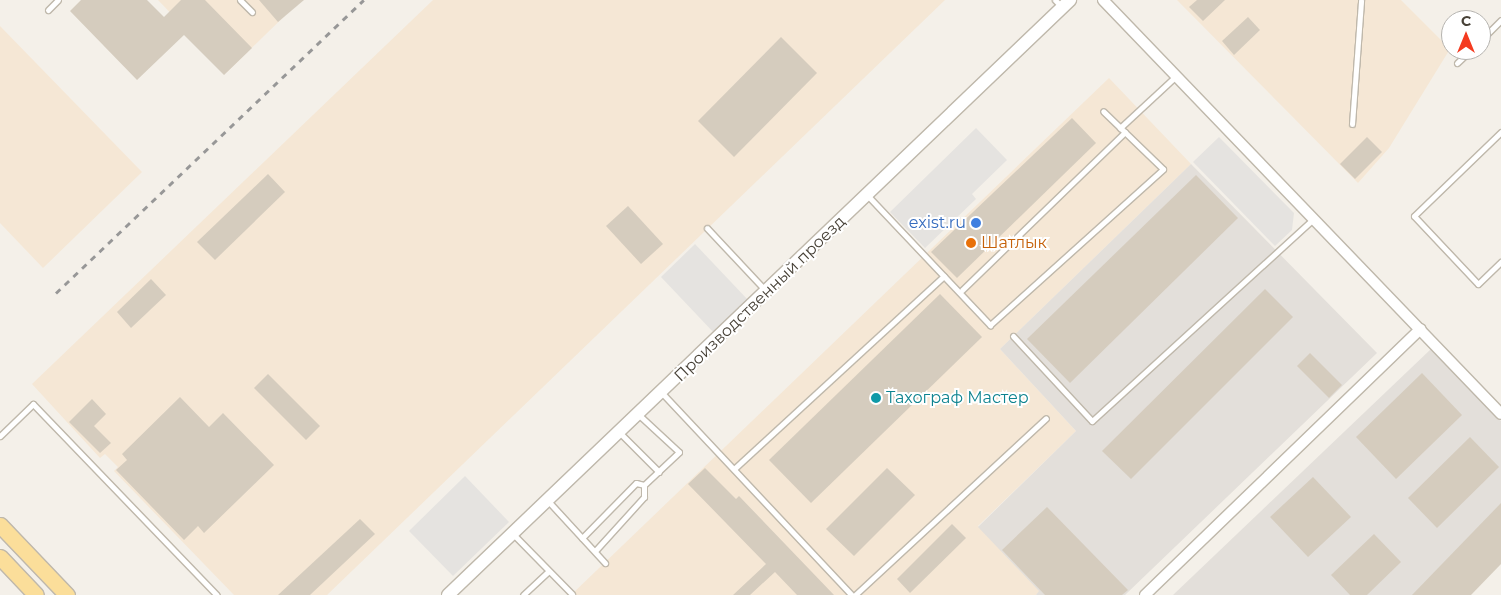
<!DOCTYPE html>
<meta charset="utf-8">
<style>
body{margin:0}
#map{position:relative;width:1501px;height:595px;overflow:hidden;background:#f4f0e9;font-family:Montserrat,sans-serif}
div>[style]{position:absolute}
[style*='--x']{left:calc(var(--x)*1px);top:calc(var(--y)*1px);width:calc(var(--w)*1px);rotate:calc(var(--a)*1deg)}
.commercial>*{inset:0;background:#f5e7d5}
.industrial>*{inset:0;background:#e3dfda}
.parking>*{inset:0;background:#e5e3e0}
.building>*{inset:0;background:#d5ccbe}
.roads{filter:drop-shadow(1px 0 #bfb8ab) drop-shadow(-1px 0 #bfb8ab) drop-shadow(0 1px #bfb8ab) drop-shadow(0 -1px #bfb8ab)}
.service>*{height:5px;margin:-2.5px;padding:0 2.5px;transform-origin:2.5px;border-radius:2.5px;background:#fff}
.minor>*{height:10px;margin:-5px;padding:0 5px;transform-origin:5px;border-radius:5px;background:#fff}
.tertiary>*{height:12px;margin:-6px;padding:0 6px;transform-origin:6px;border-radius:6px;background:#fff}
.primary>*{height:15px;margin:-7.5px;padding:0 7.5px;transform-origin:7.5px;border-radius:7.5px;background:#fbde9a}
.rail>*{height:3px;margin-top:-1.5px;transform-origin:0;background:repeating-linear-gradient(90deg,#979797 0 6px,transparent 0 12px)}
.dots>*{width:14px;height:14px;translate:-50% -50%;box-sizing:border-box;border:2px solid #fff;border-radius:50%}
span{translate:-50% -50%;white-space:nowrap;text-align:center;line-height:1.15;-webkit-text-stroke:4px #fff;paint-order:stroke}
.shop-label{font-size:16px;color:#366cbe}
.right{translate:-100% -50%;text-align:right}
.food-label{font-size:16px;color:#c56008}
.left{translate:0 -50%;text-align:left}
.street-label{font-size:16px;color:#474137}
.culture-label{font-size:16px;color:#0d838f}
.north{position:absolute;left:1441px;top:10px;width:50px;height:50px;box-sizing:border-box;background:#fff;border:1px solid #b5b3af;border-radius:50%;rotate:0deg;font-size:14px;font-weight:700;line-height:20px;text-align:center;color:#474137}
.north::after{content:'';display:block;margin:auto;width:18px;height:22px;background:#f43b20;clip-path:polygon(50% 0,100% 100%,50% 72%,0 100%)}
</style>
<div id="map">
<div class="commercial">
<i style="clip-path:polygon(158px 0,301px 0,227px 72px)"></i>
<i style="clip-path:polygon(433px 0,945px 0,327px 595px,234px 595px,114px 471px,118px 467px,105px 454px,100px 458px,32px 384px)"></i>
<i style="clip-path:polygon(1177px 0,1401px 0,1450px 49px,1389px 148px,1358px 183px)"></i>
<i style="clip-path:polygon(0 26px,142px 172px,43px 268px,0 223px)"></i>
<i style="clip-path:polygon(1109px 78px,1191px 164px,1000px 349px,1076px 431px,978px 526px,1040px 591px,1036px 595px,571px 595px)"></i>
</div>
<div class="industrial">
<i style="clip-path:polygon(1191px 164px,1377px 353px,1125px 595px,1036px 595px,1039px 591px,978px 527px,1076px 431px,1000px 349px)"></i>
<i style="clip-path:polygon(1431px 349px,1501px 421px,1501px 555px,1463px 595px,1173px 595px)"></i>
</div>
<div class="parking">
<i style="clip-path:polygon(976px 128px,1007px 160px,972px 194px,976px 199px,925px 248px,890px 212px)"></i>
<i style="clip-path:polygon(1219px 137px,1294px 213px,1292px 230px,1275px 246px,1193px 162px)"></i>
<i style="clip-path:polygon(695px 244px,749px 301px,715px 334px,661px 277px)"></i>
<i style="clip-path:polygon(465px 476px,509px 522px,453px 576px,409px 531px)"></i>
</div>
<div class="building">
<i style="clip-path:polygon(81px 0,147px 0,164px 17px,181px 0,205px 0,252px 48px,224px 75px,184px 35px,137px 80px,70px 11px)"></i>
<i style="clip-path:polygon(259px 0,304px 0,278px 22px)"></i>
<i style="clip-path:polygon(1197px 0,1225px 0,1203px 21px,1189px 7px)"></i>
<i style="clip-path:polygon(1248px 17px,1260px 30px,1234px 55px,1222px 41px)"></i>
<i style="clip-path:polygon(781px 37px,817px 73px,734px 157px,698px 121px)"></i>
<i style="clip-path:polygon(1072px 118px,1096px 143px,957px 278px,931px 252px)"></i>
<i style="clip-path:polygon(1367px 137px,1382px 152px,1355px 179px,1340px 164px)"></i>
<i style="clip-path:polygon(268px 174px,285px 192px,215px 260px,197px 242px)"></i>
<i style="clip-path:polygon(1196px 175px,1238px 218px,1070px 383px,1027px 339px)"></i>
<i style="clip-path:polygon(628px 206px,663px 244px,641px 264px,606px 226px)"></i>
<i style="clip-path:polygon(151px 279px,166px 295px,131px 328px,117px 312px)"></i>
<i style="clip-path:polygon(1265px 289px,1293px 317px,1131px 479px,1102px 451px)"></i>
<i style="clip-path:polygon(940px 294px,982px 337px,811px 503px,769px 460px)"></i>
<i style="clip-path:polygon(1310px 353px,1342px 385px,1329px 398px,1297px 366px)"></i>
<i style="clip-path:polygon(1422px 373px,1462px 415px,1396px 479px,1356px 437px)"></i>
<i style="clip-path:polygon(268px 374px,320px 426px,306px 440px,254px 388px)"></i>
<i style="clip-path:polygon(180px 397px,209px 427px,223px 413px,274px 465px,204px 533px,198px 526px,184px 540px,116px 470px,127px 460px,122px 454px)"></i>
<i style="clip-path:polygon(92px 399px,106px 414px,94px 426px,111px 443px,100px 453px,69px 422px)"></i>
<i style="clip-path:polygon(1470px 437px,1499px 467px,1437px 528px,1408px 498px)"></i>
<i style="clip-path:polygon(705px 468px,736px 499px,739px 496px,834px 595px,797px 595px,775px 572px,750px 595px,733px 595px,766px 564px,688px 484px)"></i>
<i style="clip-path:polygon(887px 468px,915px 495px,854px 556px,826px 529px)"></i>
<i style="clip-path:polygon(1313px 477px,1351px 517px,1308px 557px,1270px 517px)"></i>
<i style="clip-path:polygon(1501px 503px,1501px 564px,1471px 595px,1412px 595px)"></i>
<i style="clip-path:polygon(1047px 507px,1128px 590px,1122px 595px,1045px 595px,1002px 550px)"></i>
<i style="clip-path:polygon(360px 519px,375px 534px,310px 595px,278px 595px)"></i>
<i style="clip-path:polygon(952px 524px,966px 538px,910px 593px,897px 579px)"></i>
<i style="clip-path:polygon(1374px 534px,1401px 562px,1367px 595px,1350px 595px,1331px 575px)"></i>
</div>
<div class="roads">
<div class="service">
<i style="--x:240;--y:0;--w:17;--a:45"></i>
<i style="--x:1055;--y:0;--w:10;--a:45"></i>
<i style="--x:48;--y:10;--w:14;--a:-45"></i>
<i style="--x:1481;--y:40;--w:28;--a:-45"></i>
<i style="--x:1457;--y:63;--w:19;--a:-43"></i>
<i style="--x:1352;--y:124;--w:124;--a:-85.8"></i>
<i style="--x:1120;--y:128;--w:76;--a:-42.9"></i>
<i style="--x:1501;--y:132;--w:121;--a:136"></i>
<i style="--x:1414;--y:216;--w:93;--a:46.7"></i>
<i style="--x:1478;--y:284;--w:32;--a:-44"></i>
<i style="--x:868;--y:196;--w:178;--a:46.6"></i>
<i style="--x:990;--y:325;--w:233;--a:-42"></i>
<i style="--x:1163;--y:169;--w:83;--a:-136"></i>
<i style="--x:707;--y:228;--w:85;--a:46.9"></i>
<i style="--x:962;--y:290;--w:227;--a:-44.1"></i>
<i style="--x:1013;--y:336;--w:116;--a:47.1"></i>
<i style="--x:1092;--y:421;--w:299;--a:-42.4"></i>
<i style="--x:662;--y:393;--w:277;--a:46.8"></i>
<i style="--x:620;--y:433;--w:55;--a:45"></i>
<i style="--x:0;--y:436;--w:46;--a:-44.1"></i>
<i style="--x:33;--y:404;--w:265;--a:46.1"></i>
<i style="--x:734;--y:469;--w:285;--a:-42.6"></i>
<i style="--x:549;--y:502;--w:83;--a:47.4"></i>
<i style="--x:514;--y:535;--w:83;--a:45.5"></i>
<i style="--x:582;--y:538;--w:77;--a:-45.5"></i>
<i style="--x:636;--y:483;--w:8;--a:14"></i>
<i style="--x:595;--y:551;--w:73;--a:-47.8"></i>
<i style="--x:644;--y:497;--w:12;--a:-90"></i>
<i style="--x:644;--y:485;--w:48;--a:-43.3"></i>
<i style="--x:679;--y:452;--w:54;--a:-137.2"></i>
<i style="--x:523;--y:595;--w:35;--a:-43"></i>
<i style="--x:855;--y:595;--w:260;--a:-42.8"></i>
</div>
<div class="minor">
<i style="--x:1103;--y:0;--w:574;--a:46.13"></i>
<i style="--x:1145;--y:595;--w:383;--a:-44"></i>
</div>
<div class="tertiary">
<i style="--x:448;--y:595;--w:861;--a:-43.73"></i>
</div>
<div class="primary">
<i style="--x:0;--y:525;--w:97;--a:46.3"></i>
<i style="--x:0;--y:557;--w:52;--a:46.5"></i>
</div>
</div>
<div class="rail">
<i style="--x:56;--y:293;--w:425;--a:-43.6"></i>
</div>
<div class="dots">
<i style="left:976px;top:223px;background:#3f7fe0"></i>
<i style="left:971px;top:243px;background:#e8710a"></i>
<i style="left:876px;top:398px;background:#0f9aa8"></i>
</div>
<div class="shop-label">
<span class="right" style="left:966px;top:223px">exist.ru</span>
</div>
<div class="food-label">
<span class="left" style="left:981px;top:243px">Шатлык</span>
</div>
<div class="street-label">
<span style="left:760px;top:299px;rotate:-44deg">Производственный проезд</span>
</div>
<div class="culture-label">
<span class="left" style="left:886px;top:398px">Тахограф Мастер</span>
</div>
<div class="north">С</div>
</div>
